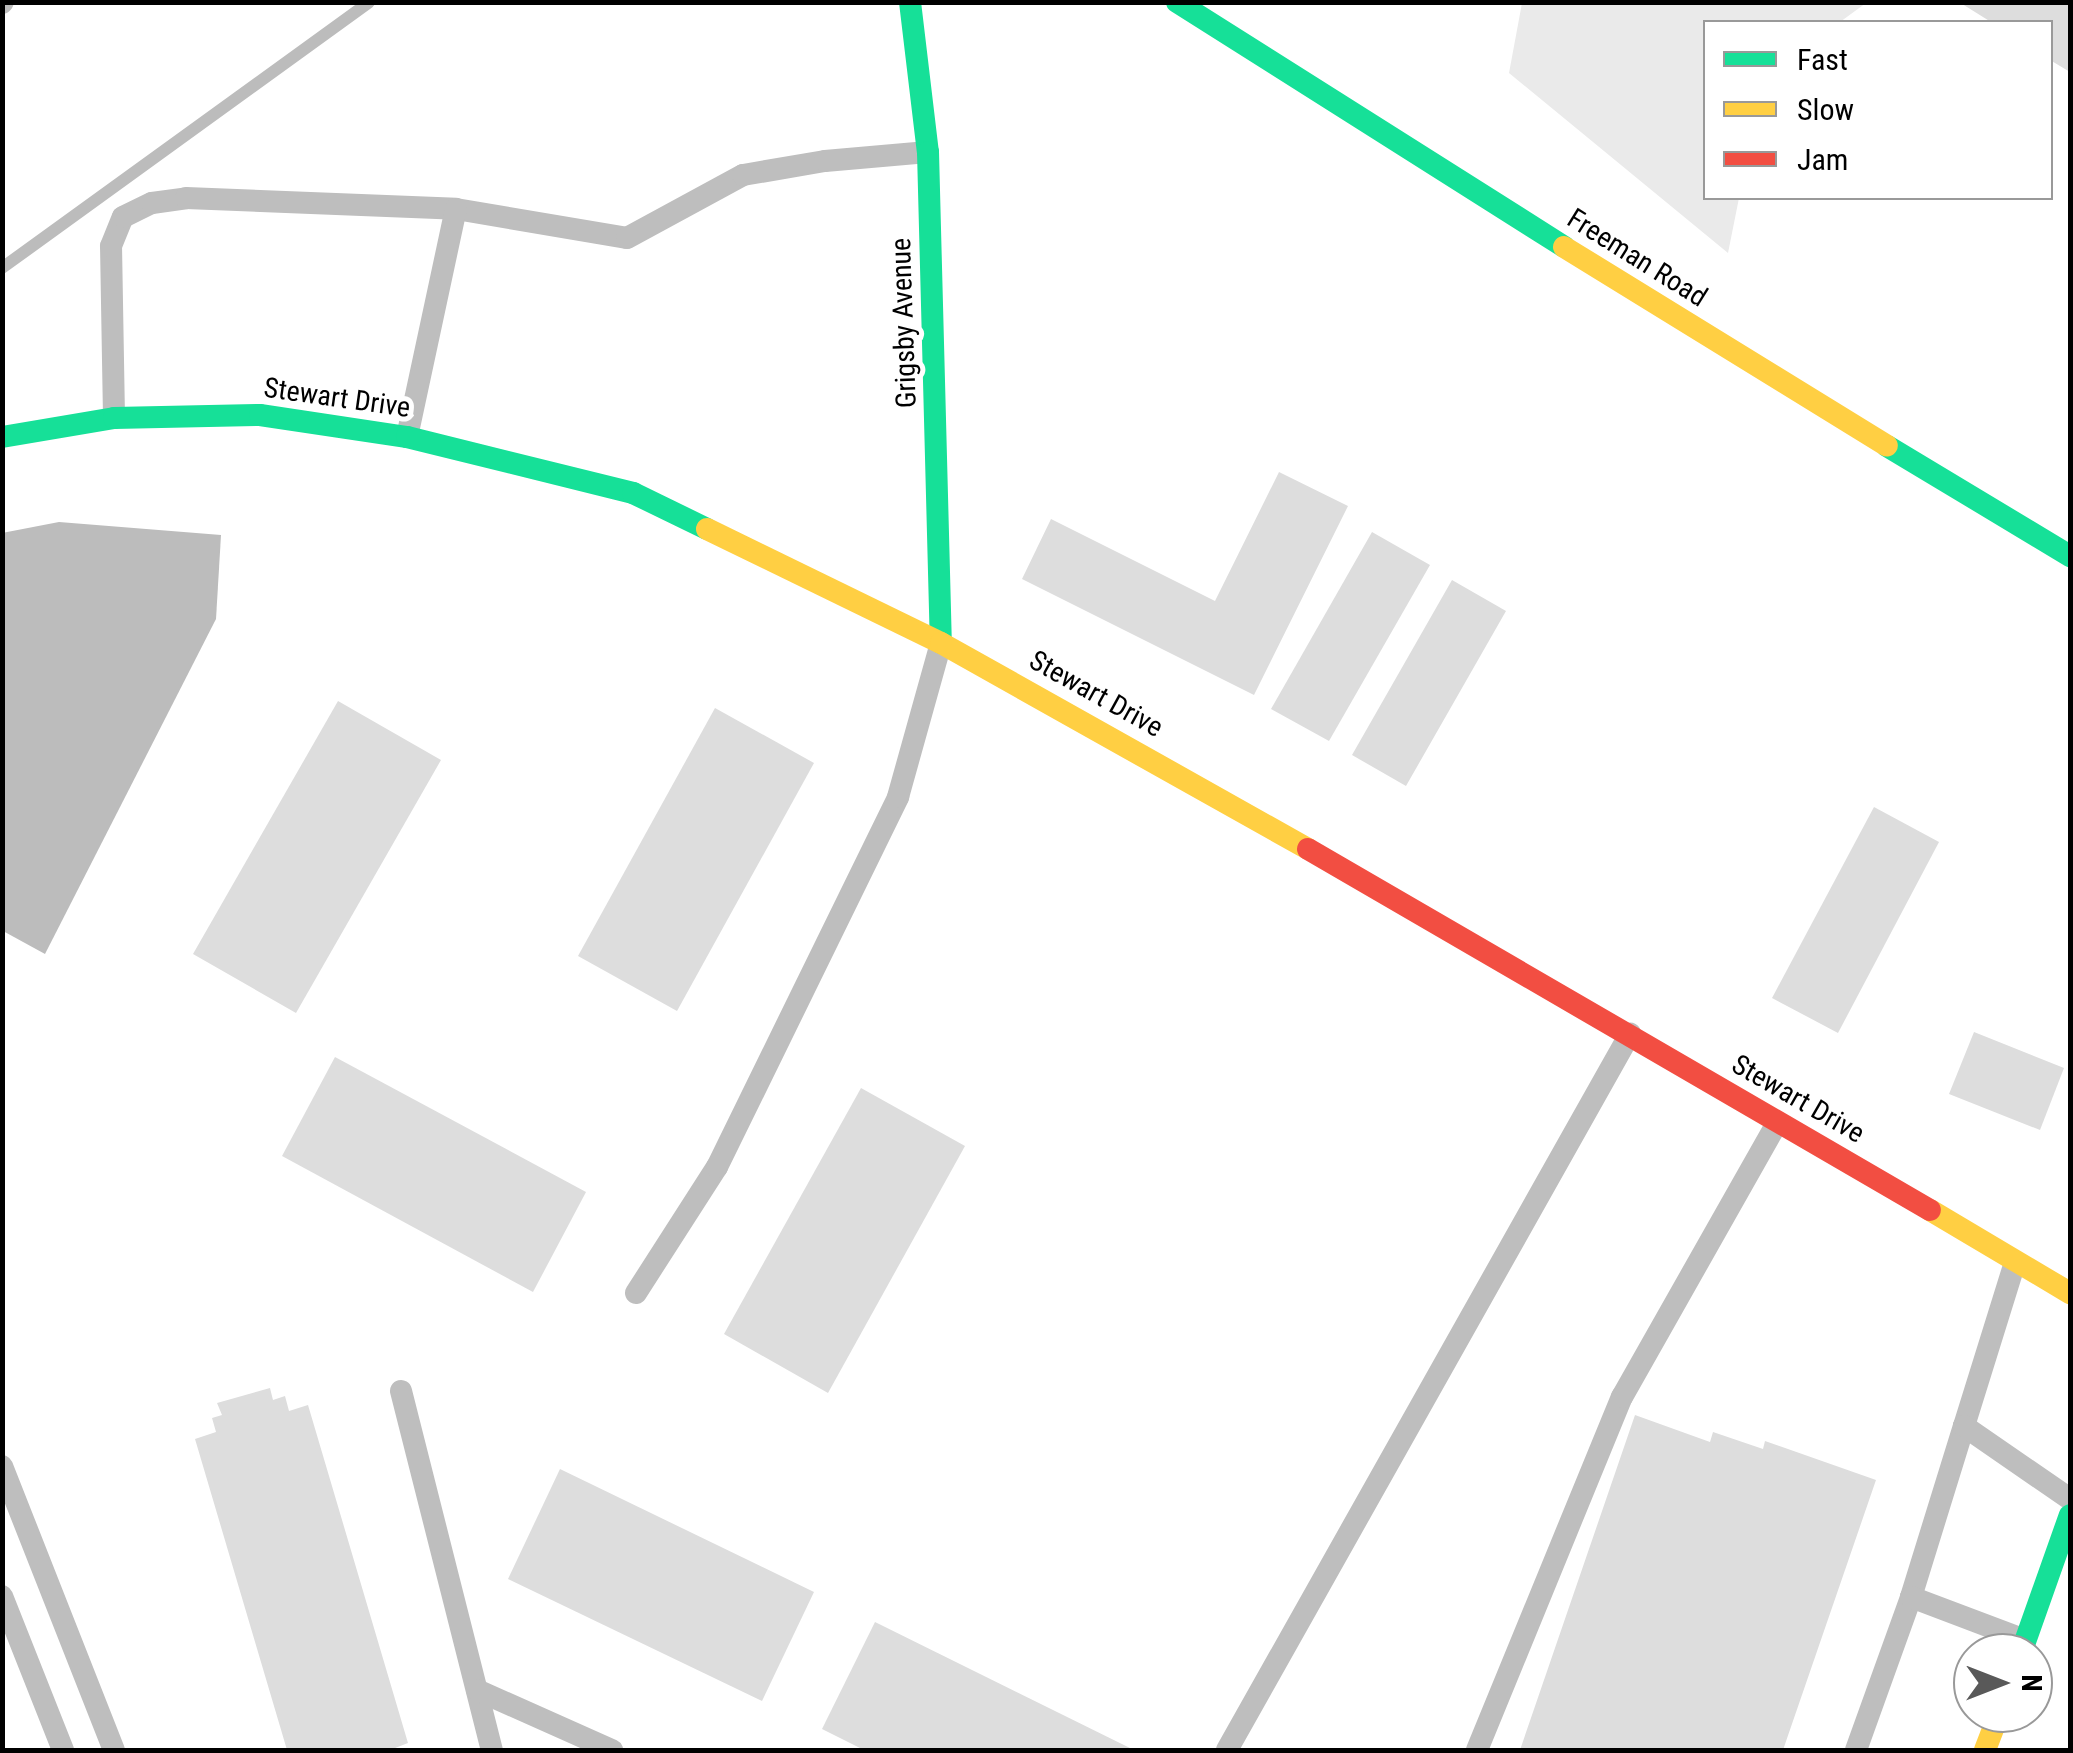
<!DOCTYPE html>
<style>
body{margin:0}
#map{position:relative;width:2073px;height:1753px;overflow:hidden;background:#fff;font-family:"Roboto Condensed",sans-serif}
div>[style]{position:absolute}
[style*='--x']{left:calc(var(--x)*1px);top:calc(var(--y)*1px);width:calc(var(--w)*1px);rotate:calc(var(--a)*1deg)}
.green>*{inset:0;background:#eaeaea}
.water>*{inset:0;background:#bcbcbc}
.stream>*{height:12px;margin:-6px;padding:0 6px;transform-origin:6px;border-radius:6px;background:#bcbcbc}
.building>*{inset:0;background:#ddd}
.lane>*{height:22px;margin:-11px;padding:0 11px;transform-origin:11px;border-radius:11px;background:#bebebe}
.fast>*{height:22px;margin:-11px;padding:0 11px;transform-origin:11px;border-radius:11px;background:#16e098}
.slow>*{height:22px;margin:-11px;padding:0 11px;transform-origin:11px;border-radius:11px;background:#ffcf43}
.jam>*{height:22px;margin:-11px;padding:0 11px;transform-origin:11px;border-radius:11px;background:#f24e42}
span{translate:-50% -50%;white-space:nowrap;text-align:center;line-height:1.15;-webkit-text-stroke:10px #fff;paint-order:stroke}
.street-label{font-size:28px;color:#000}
.frame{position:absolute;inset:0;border:5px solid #000;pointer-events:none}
.legend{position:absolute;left:1703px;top:20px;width:350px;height:180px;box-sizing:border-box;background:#fff;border:2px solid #999;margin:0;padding:12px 18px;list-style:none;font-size:30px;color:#000}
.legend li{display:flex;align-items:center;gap:20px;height:50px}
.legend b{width:50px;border:2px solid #999}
.north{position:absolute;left:1953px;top:1633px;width:100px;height:100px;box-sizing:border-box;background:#fff;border:2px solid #999;border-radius:50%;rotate:90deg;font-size:28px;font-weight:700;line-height:40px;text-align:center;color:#000}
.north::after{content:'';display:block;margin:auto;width:35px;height:45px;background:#595959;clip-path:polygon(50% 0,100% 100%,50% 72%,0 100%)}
</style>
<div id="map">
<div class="green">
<i style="clip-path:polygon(1522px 3px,1522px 2px,1866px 3px,1840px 22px,1706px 22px,1706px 198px,1739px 198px,1728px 253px,1509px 73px)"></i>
</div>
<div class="water">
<i style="clip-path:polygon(59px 522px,221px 535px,216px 619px,45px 954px,3px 931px,2px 533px)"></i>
</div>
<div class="stream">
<i style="--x:2;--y:268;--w:453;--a:-35.9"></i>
</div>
<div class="building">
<i style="clip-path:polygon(1959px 2px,2070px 2px,2070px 72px,2050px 60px,2050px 22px,1991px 22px)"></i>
<i style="clip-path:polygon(1279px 472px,1348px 506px,1254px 695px,1022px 579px,1051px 519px,1215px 601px)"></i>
<i style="clip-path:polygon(1372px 532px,1430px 565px,1329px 741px,1271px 709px)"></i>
<i style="clip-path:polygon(1452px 580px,1506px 611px,1406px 786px,1352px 755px)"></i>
<i style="clip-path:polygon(338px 701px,441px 760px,296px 1013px,193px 954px)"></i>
<i style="clip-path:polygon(715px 708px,814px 763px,677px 1011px,578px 956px)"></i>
<i style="clip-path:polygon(1874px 807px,1939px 842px,1838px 1033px,1772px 998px)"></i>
<i style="clip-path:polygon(1974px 1032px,2064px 1068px,2040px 1130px,1949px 1094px)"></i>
<i style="clip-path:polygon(335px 1057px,586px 1192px,533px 1292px,282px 1156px)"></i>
<i style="clip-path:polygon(861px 1088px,965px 1146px,828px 1393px,724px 1334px)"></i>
<i style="clip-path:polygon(270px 1388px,273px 1400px,285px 1396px,289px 1411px,308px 1405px,408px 1743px,390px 1750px,287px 1750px,195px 1439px,216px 1432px,212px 1418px,222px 1415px,217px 1403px)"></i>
<i style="clip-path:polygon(1635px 1415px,1710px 1442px,1713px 1432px,1763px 1449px,1765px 1441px,1876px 1480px,1783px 1750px,1520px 1750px)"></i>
<i style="clip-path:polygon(560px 1469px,814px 1592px,762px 1701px,508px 1579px)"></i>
<i style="clip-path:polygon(875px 1622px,1134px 1750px,864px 1750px,822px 1729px)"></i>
</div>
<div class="lane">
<i style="--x:2;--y:3;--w:1;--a:-45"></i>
<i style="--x:114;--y:417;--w:171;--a:-91"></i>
<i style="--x:111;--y:246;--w:31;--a:-68"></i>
<i style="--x:123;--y:217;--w:32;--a:-26"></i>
<i style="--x:152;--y:203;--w:34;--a:-8"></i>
<i style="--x:186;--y:198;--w:270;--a:2.3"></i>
<i style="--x:456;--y:209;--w:173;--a:9.6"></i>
<i style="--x:627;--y:238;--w:132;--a:-28.5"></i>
<i style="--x:743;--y:175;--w:83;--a:-9.7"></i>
<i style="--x:825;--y:161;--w:103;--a:-5"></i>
<i style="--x:407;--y:437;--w:233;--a:-77.9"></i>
<i style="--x:636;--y:1293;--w:150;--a:-57.3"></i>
<i style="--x:717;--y:1167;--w:412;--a:-63.9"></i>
<i style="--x:898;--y:797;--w:160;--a:-74.4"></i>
<i style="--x:401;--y:1391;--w:370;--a:75.8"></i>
<i style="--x:1964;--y:1426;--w:172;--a:-72.7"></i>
<i style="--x:2;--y:1466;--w:305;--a:68.5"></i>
<i style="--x:2;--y:1596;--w:166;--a:68.4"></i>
<i style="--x:1911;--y:1597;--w:179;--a:-72.8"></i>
<i style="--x:1964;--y:1426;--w:129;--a:34.6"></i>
<i style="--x:477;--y:1690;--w:148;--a:24"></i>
<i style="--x:1227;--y:1750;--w:822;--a:-60.63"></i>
<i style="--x:1477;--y:1750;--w:382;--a:-67.7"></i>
<i style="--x:1622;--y:1397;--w:315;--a:-60.5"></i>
<i style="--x:1856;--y:1750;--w:163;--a:-70.2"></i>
<i style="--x:1911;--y:1597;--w:122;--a:20.7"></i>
</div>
<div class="fast">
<i style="--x:910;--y:2;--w:151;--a:83.2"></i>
<i style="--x:928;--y:152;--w:491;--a:88.5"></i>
<i style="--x:1177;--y:2;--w:458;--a:32.3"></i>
<i style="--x:2;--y:437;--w:114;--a:-9.6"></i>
<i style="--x:114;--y:418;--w:146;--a:-1.2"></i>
<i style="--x:260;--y:415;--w:149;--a:8.5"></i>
<i style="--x:407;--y:437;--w:233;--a:13.9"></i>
<i style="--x:633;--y:493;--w:82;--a:25.9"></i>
<i style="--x:1887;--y:446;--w:214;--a:31"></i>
<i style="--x:2021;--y:1653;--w:146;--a:-70.5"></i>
</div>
<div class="slow">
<i style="--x:1564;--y:247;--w:379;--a:31.6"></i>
<i style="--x:707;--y:529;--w:260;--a:26"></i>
<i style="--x:941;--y:643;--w:421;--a:29.3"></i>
<i style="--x:1930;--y:1210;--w:163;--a:30.7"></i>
<i style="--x:1985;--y:1750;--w:40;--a:-69"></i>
</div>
<div class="jam">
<i style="--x:1308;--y:849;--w:719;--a:30.13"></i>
</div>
<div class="street-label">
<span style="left:1637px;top:258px;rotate:32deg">Freeman Road</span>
<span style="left:904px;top:323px;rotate:-92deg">Grigsby Avenue</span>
<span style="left:337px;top:398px;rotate:8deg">Stewart Drive</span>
<span style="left:1096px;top:694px;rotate:29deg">Stewart Drive</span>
<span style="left:1798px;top:1099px;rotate:30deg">Stewart Drive</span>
</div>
<div class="frame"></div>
<ul class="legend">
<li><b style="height:12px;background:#16e098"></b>Fast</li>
<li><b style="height:12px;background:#ffcf43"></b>Slow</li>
<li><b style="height:12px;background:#f24e42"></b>Jam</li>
</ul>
<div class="north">N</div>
</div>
